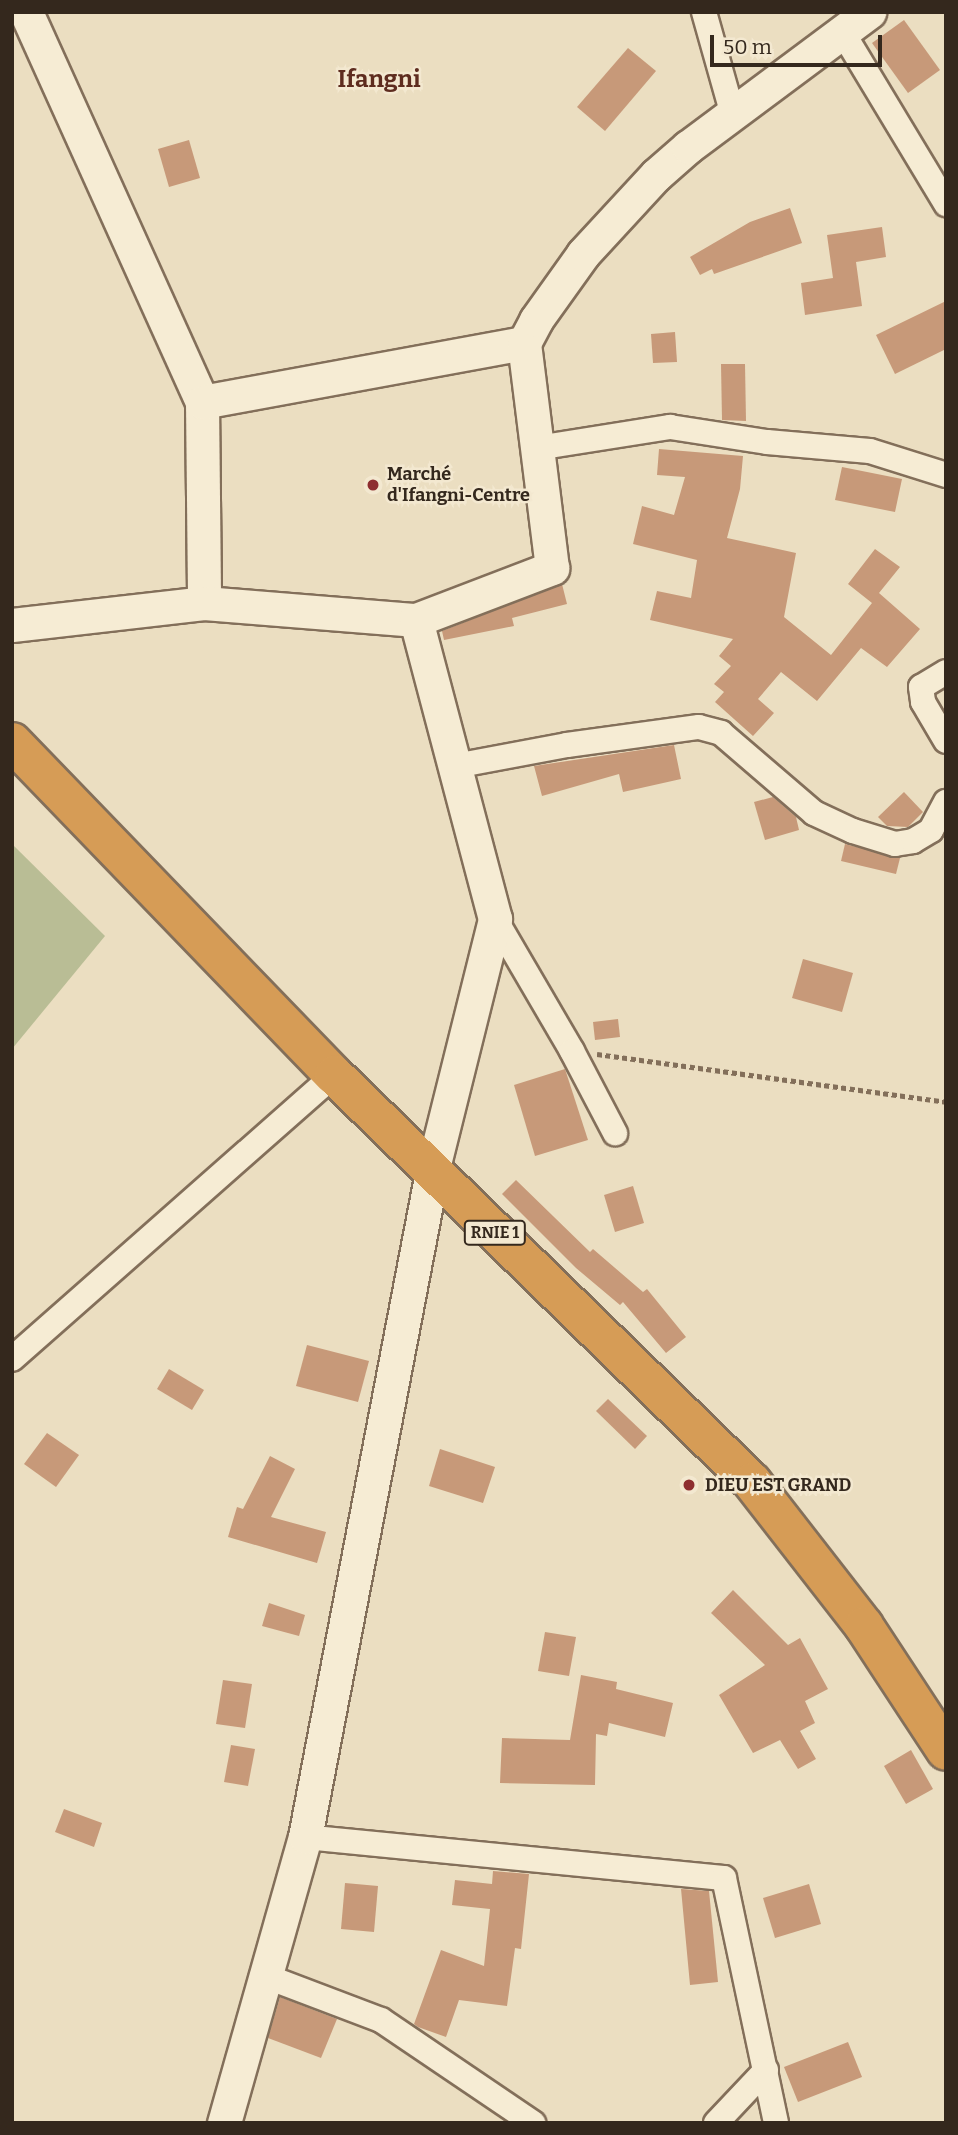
<!DOCTYPE html>
<meta charset="utf-8">
<style>
body{margin:0}
#map{position:relative;width:958px;height:2135px;overflow:hidden;background:#ebdec1;font-family:Bitter,serif}
div>[style]{position:absolute}
[style*='--x']{left:calc(var(--x)*1px);top:calc(var(--y)*1px);width:calc(var(--w)*1px);rotate:calc(var(--a)*1deg)}
.cemetery>*{inset:0;background:#b9bd95}
.building>*{inset:0;background:#c79979}
.path>*{height:4.5px;margin-top:-2.25px;transform-origin:0;background:repeating-linear-gradient(90deg,#836f5a 0 5px,transparent 0 8.5px)}
.roads{filter:drop-shadow(2px 0 #836f5a) drop-shadow(-2px 0 #836f5a) drop-shadow(0 2px #836f5a) drop-shadow(0 -2px #836f5a)}
.street>*{height:24px;margin:-12px;padding:0 12px;transform-origin:12px;border-radius:12px;background:#f6ecd4}
.secondary>*{height:33px;margin:-16.5px;padding:0 16.5px;transform-origin:16.5px;border-radius:16.5px;background:#f6ecd4}
.highway>*{height:38px;margin:-19px;padding:0 19px;transform-origin:19px;border-radius:19px;background:#d69c56}
.dots>*{width:19px;height:19px;translate:-50% -50%;box-sizing:border-box;border:4px solid #f3e8d0;border-radius:50%}
span{translate:-50% -50%;white-space:nowrap;text-align:center;line-height:1.15;-webkit-text-stroke:5px #f3e8d0;paint-order:stroke}
.shield-label span{padding:2px 5px;background:#f3e8d0;border:2px solid;border-radius:5px;-webkit-text-stroke-width:0}
.shield-label{font-size:16px;color:#34281d;font-weight:700}
.poi-label{font-size:18px;color:#34281d;font-weight:700}
.left{translate:0 -50%;text-align:left}
.district-label{font-size:24px;color:#5e2c1f;font-weight:700}
.frame{position:absolute;inset:0;border:14px solid #34281d;pointer-events:none}
.scale{position:absolute;left:710px;top:35px;width:172px;height:32px;box-sizing:border-box;border:4px solid #34281d;border-top:0;padding-left:9px;font-size:21px;line-height:24px;white-space:nowrap;color:#34281d;-webkit-text-stroke:5px #f3e8d0;paint-order:stroke}
</style>
<div id="map">
<div class="cemetery">
<i style="clip-path:polygon(12px 844px,105px 936px,12px 1049px)"></i>
</div>
<div class="building">
<i style="clip-path:polygon(904px 20px,940px 70px,908px 93px,872px 43px)"></i>
<i style="clip-path:polygon(628px 48px,656px 71px,605px 131px,577px 107px)"></i>
<i style="clip-path:polygon(189px 140px,200px 178px,169px 187px,158px 149px)"></i>
<i style="clip-path:polygon(790px 208px,802px 243px,714px 274px,712px 269px,700px 275px,690px 257px,750px 222px)"></i>
<i style="clip-path:polygon(882px 227px,886px 257px,856px 262px,862px 306px,805px 315px,801px 283px,833px 278px,827px 235px)"></i>
<i style="clip-path:polygon(946px 301px,946px 349px,895px 374px,876px 335px)"></i>
<i style="clip-path:polygon(675px 332px,677px 362px,653px 363px,651px 334px)"></i>
<i style="clip-path:polygon(721px 364px,745px 364px,746px 421px,722px 420px)"></i>
<i style="clip-path:polygon(659px 449px,743px 456px,740px 489px,727px 538px,796px 553px,784px 617px,831px 655px,872px 603px,848px 584px,875px 549px,900px 567px,879px 593px,920px 629px,887px 667px,861px 648px,817px 701px,781px 672px,758px 699px,774px 713px,753px 736px,715px 702px,724px 692px,714px 684px,731px 666px,719px 656px,733px 639px,650px 620px,657px 591px,691px 598px,697px 560px,633px 544px,642px 506px,674px 515px,685px 477px,657px 475px)"></i>
<i style="clip-path:polygon(842px 467px,902px 479px,895px 512px,835px 500px)"></i>
<i style="clip-path:polygon(562px 584px,567px 604px,512px 618px,514px 626px,444px 640px,442px 631px)"></i>
<i style="clip-path:polygon(674px 745px,681px 779px,623px 792px,619px 774px,542px 796px,534px 766px)"></i>
<i style="clip-path:polygon(904px 792px,923px 812px,908px 827px,887px 826px,878px 817px)"></i>
<i style="clip-path:polygon(773px 797px,796px 817px,799px 830px,765px 840px,754px 802px)"></i>
<i style="clip-path:polygon(845px 844px,900px 858px,896px 874px,841px 861px)"></i>
<i style="clip-path:polygon(803px 959px,853px 973px,842px 1012px,792px 998px)"></i>
<i style="clip-path:polygon(618px 1019px,620px 1037px,595px 1040px,593px 1022px)"></i>
<i style="clip-path:polygon(565px 1069px,588px 1140px,535px 1156px,514px 1085px)"></i>
<i style="clip-path:polygon(516px 1180px,590px 1252px,593px 1249px,643px 1292px,647px 1289px,686px 1337px,666px 1353px,623px 1302px,620px 1305px,576px 1268px,502px 1194px)"></i>
<i style="clip-path:polygon(633px 1186px,644px 1223px,615px 1232px,604px 1195px)"></i>
<i style="clip-path:polygon(307px 1345px,369px 1361px,358px 1402px,296px 1386px)"></i>
<i style="clip-path:polygon(169px 1369px,204px 1390px,192px 1410px,157px 1389px)"></i>
<i style="clip-path:polygon(608px 1399px,647px 1436px,635px 1449px,596px 1411px)"></i>
<i style="clip-path:polygon(47px 1433px,79px 1455px,56px 1487px,24px 1464px)"></i>
<i style="clip-path:polygon(440px 1449px,495px 1467px,483px 1503px,429px 1486px)"></i>
<i style="clip-path:polygon(270px 1456px,295px 1469px,271px 1517px,326px 1532px,317px 1563px,228px 1537px,237px 1507px,243px 1509px)"></i>
<i style="clip-path:polygon(733px 1590px,788px 1645px,800px 1638px,828px 1689px,805px 1701px,815px 1723px,800px 1731px,816px 1759px,798px 1769px,780px 1740px,753px 1753px,719px 1695px,765px 1665px,711px 1613px)"></i>
<i style="clip-path:polygon(269px 1603px,305px 1615px,299px 1636px,262px 1626px)"></i>
<i style="clip-path:polygon(545px 1632px,576px 1637px,569px 1676px,538px 1671px)"></i>
<i style="clip-path:polygon(581px 1675px,617px 1682px,616px 1689px,673px 1703px,665px 1737px,609px 1723px,607px 1736px,596px 1734px,595px 1785px,500px 1783px,502px 1738px,570px 1740px)"></i>
<i style="clip-path:polygon(223px 1680px,252px 1684px,245px 1728px,216px 1724px)"></i>
<i style="clip-path:polygon(231px 1745px,255px 1749px,248px 1786px,224px 1782px)"></i>
<i style="clip-path:polygon(911px 1750px,933px 1789px,906px 1804px,884px 1766px)"></i>
<i style="clip-path:polygon(64px 1809px,102px 1823px,94px 1847px,55px 1832px)"></i>
<i style="clip-path:polygon(493px 1871px,529px 1874px,521px 1949px,515px 1948px,507px 2006px,459px 2000px,446px 2037px,418px 2027px,414px 2024px,441px 1950px,484px 1966px,490px 1909px,452px 1905px,455px 1880px,492px 1884px)"></i>
<i style="clip-path:polygon(345px 1883px,378px 1886px,374px 1932px,341px 1929px)"></i>
<i style="clip-path:polygon(809px 1884px,821px 1924px,775px 1938px,763px 1898px)"></i>
<i style="clip-path:polygon(681px 1889px,709px 1891px,718px 1982px,690px 1985px)"></i>
<i style="clip-path:polygon(280px 1997px,337px 2019px,321px 2058px,268px 2038px)"></i>
<i style="clip-path:polygon(848px 2042px,862px 2077px,798px 2102px,784px 2067px)"></i>
</div>
<div class="path">
<i style="--x:597;--y:1054;--w:352;--a:7.8"></i>
</div>
<div class="roads">
<div class="street">
<i style="--x:704;--y:12;--w:107;--a:74.3"></i>
<i style="--x:843;--y:33;--w:200;--a:58.9"></i>
<i style="--x:537;--y:448;--w:135;--a:-9"></i>
<i style="--x:670;--y:427;--w:98;--a:8.8"></i>
<i style="--x:767;--y:442;--w:103;--a:5"></i>
<i style="--x:870;--y:451;--w:80;--a:17.5"></i>
<i style="--x:946;--y:672;--w:29;--a:149"></i>
<i style="--x:921;--y:687;--w:15;--a:82"></i>
<i style="--x:923;--y:702;--w:45;--a:59.5"></i>
<i style="--x:455;--y:766;--w:114;--a:-10.6"></i>
<i style="--x:567;--y:745;--w:133;--a:-7.8"></i>
<i style="--x:699;--y:727;--w:23;--a:15"></i>
<i style="--x:721;--y:733;--w:123;--a:40.7"></i>
<i style="--x:814;--y:813;--w:43;--a:24.8"></i>
<i style="--x:853;--y:831;--w:44;--a:17.2"></i>
<i style="--x:895;--y:844;--w:18;--a:-9"></i>
<i style="--x:913;--y:841;--w:21;--a:-31"></i>
<i style="--x:931;--y:830;--w:32;--a:-62"></i>
<i style="--x:495;--y:919;--w:153;--a:59.7"></i>
<i style="--x:572;--y:1051;--w:93;--a:62.3"></i>
<i style="--x:12;--y:1359;--w:429;--a:-41.4"></i>
<i style="--x:305;--y:1837;--w:421;--a:5.6"></i>
<i style="--x:724;--y:1878;--w:250;--a:78"></i>
<i style="--x:265;--y:1976;--w:124;--a:20.8"></i>
<i style="--x:381;--y:2020;--w:184;--a:34.1"></i>
<i style="--x:716;--y:2123;--w:73;--a:-46.7"></i>
</div>
<div class="secondary">
<i style="--x:26;--y:12;--w:428;--a:65.7"></i>
<i style="--x:202;--y:402;--w:201;--a:89.4"></i>
<i style="--x:202;--y:402;--w:327;--a:-10.4"></i>
<i style="--x:12;--y:625;--w:193;--a:-6.5"></i>
<i style="--x:204;--y:603;--w:213;--a:4.6"></i>
<i style="--x:416;--y:620;--w:146;--a:-20.9"></i>
<i style="--x:552;--y:568;--w:227;--a:-97.1"></i>
<i style="--x:524;--y:343;--w:26;--a:-62"></i>
<i style="--x:536;--y:320;--w:81;--a:-54.5"></i>
<i style="--x:583;--y:254;--w:108;--a:-47.3"></i>
<i style="--x:656;--y:175;--w:43;--a:-41.2"></i>
<i style="--x:688;--y:147;--w:226;--a:-36.7"></i>
<i style="--x:224;--y:2123;--w:297;--a:-74.2"></i>
<i style="--x:305;--y:1837;--w:677;--a:-79.19"></i>
<i style="--x:432;--y:1172;--w:261;--a:-76"></i>
<i style="--x:495;--y:919;--w:309;--a:-104.8"></i>
</div>
<div class="highway">
<i style="--x:12;--y:742;--w:463;--a:46"></i>
<i style="--x:334;--y:1075;--w:583;--a:44.24"></i>
<i style="--x:752;--y:1482;--w:182;--a:52.1"></i>
<i style="--x:864;--y:1626;--w:149;--a:56.7"></i>
</div>
</div>
<div class="dots">
<i style="left:373px;top:485px;background:#8e2e30"></i>
<i style="left:689px;top:1485px;background:#8e2e30"></i>
</div>
<div class="shield-label">
<span style="left:495px;top:1233px">RNIE 1</span>
</div>
<div class="poi-label">
<span class="left" style="left:387px;top:485px">Marché<br>d'Ifangni-Centre</span>
<span class="left" style="left:705px;top:1485px">DIEU EST GRAND</span>
</div>
<div class="district-label">
<span style="left:379px;top:80px">Ifangni</span>
</div>
<div class="frame"></div>
<div class="scale">50 m</div>
</div>
